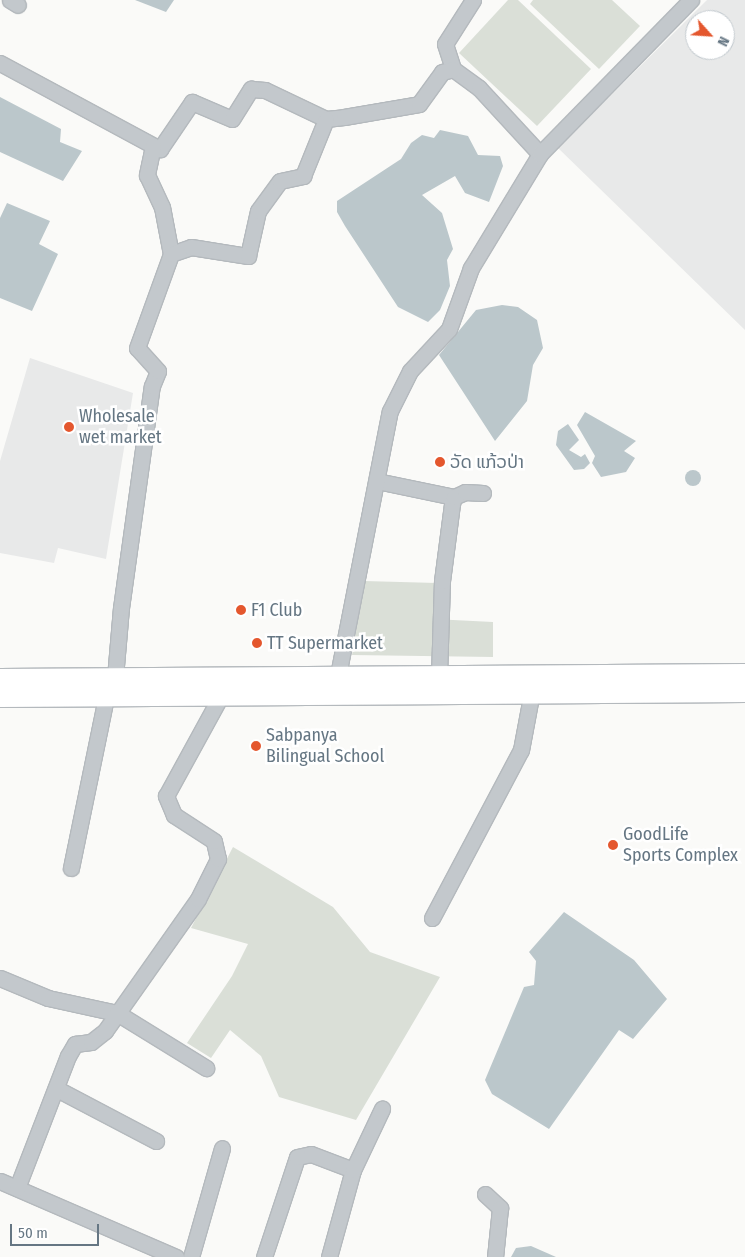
<!DOCTYPE html>
<meta charset="utf-8">
<style>
body{margin:0}
#map{position:relative;width:745px;height:1257px;overflow:hidden;background:#fafaf8;font-family:"Fira Sans Condensed","Noto Sans Lao",sans-serif}
div>[style]{position:absolute}
[style*='--x']{left:calc(var(--x)*1px);top:calc(var(--y)*1px);width:calc(var(--w)*1px);rotate:calc(var(--a)*1deg)}
.built>*{inset:0;background:#e8e9e9}
.green>*{inset:0;background:#dadfd7}
.water>*{inset:0;background:#bbc7cb}
.round{border-radius:50%}
.roads{filter:drop-shadow(1px 0 #b4b9bd) drop-shadow(-1px 0 #b4b9bd) drop-shadow(0 1px #b4b9bd) drop-shadow(0 -1px #b4b9bd)}
.minor>*{height:15px;margin:-7.5px;padding:0 7.5px;transform-origin:7.5px;border-radius:7.5px;background:#c3c8cc}
.highway>*{height:22px;margin:-11px;padding:0 11px;transform-origin:11px;border-radius:11px;background:#fff}
.dots>*{width:14px;height:14px;translate:-50% -50%;box-sizing:border-box;border:2px solid #fff;border-radius:50%}
span{translate:-50% -50%;white-space:nowrap;text-align:center;line-height:1.15;-webkit-text-stroke:5px #fff;paint-order:stroke}
.poi-label{font-size:18px;color:#657683}
.left{translate:0 -50%;text-align:left}
.north{position:absolute;left:685px;top:10px;width:50px;height:50px;box-sizing:border-box;background:#fff;border:1px solid #c1c8cd;border-radius:50%;rotate:116deg;font-size:14px;font-weight:700;line-height:20px;text-align:center;color:#657683}
.north::after{content:'';display:block;margin:auto;width:18px;height:22px;background:#e4572e;clip-path:polygon(50% 0,100% 100%,50% 72%,0 100%)}
.scale{position:absolute;left:10px;top:1224px;width:89px;height:22px;box-sizing:border-box;border:2px solid #657683;border-top:0;padding-left:6px;font-size:15px;line-height:18px;white-space:nowrap;color:#657683;-webkit-text-stroke:4px #fff;paint-order:stroke}
</style>
<div id="map">
<div class="built">
<i style="clip-path:polygon(evenodd,707px 0,745px 0,745px 330px,558px 148px,707px 0,695px 20px,725px 20px,725px 50px,695px 50px,695px 20px)"></i>
<i style="clip-path:polygon(30px 358px,133px 393px,106px 559px,58px 548px,54px 563px,0 553px,0 461px)"></i>
</div>
<div class="green">
<i style="clip-path:polygon(508px 0,518px 0,591px 69px,537px 126px,459px 53px)"></i>
<i style="clip-path:polygon(533px 0,612px 0,640px 26px,599px 69px,530px 4px)"></i>
<i style="clip-path:polygon(364px 581px,437px 583px,433px 619px,493px 622px,493px 657px,352px 655px)"></i>
<i style="clip-path:polygon(233px 847px,333px 907px,370px 952px,440px 977px,356px 1120px,279px 1097px,261px 1056px,230px 1030px,211px 1058px,187px 1043px,232px 976px,248px 944px,191px 928px)"></i>
</div>
<div class="water">
<i style="clip-path:polygon(135px 0,174px 0,166px 12px)"></i>
<i style="clip-path:polygon(0 97px,61px 129px,60px 142px,82px 151px,63px 181px,0 152px)"></i>
<i style="clip-path:polygon(440px 130px,468px 136px,478px 155px,500px 156px,503px 166px,489px 202px,465px 193px,455px 176px,422px 195px,442px 213px,453px 249px,447px 260px,450px 286px,440px 310px,428px 322px,398px 307px,345px 226px,337px 212px,337px 201px,401px 159px,411px 143px,422px 135px,434px 138px)"></i>
<i style="clip-path:polygon(7px 203px,50px 221px,39px 244px,58px 254px,32px 311px,0 298px,0 218px)"></i>
<i style="clip-path:polygon(502px 305px,518px 307px,537px 320px,543px 348px,533px 365px,527px 401px,495px 441px,439px 355px,476px 310px)"></i>
<i style="clip-path:polygon(585px 412px,636px 441px,624px 451px,635px 458px,626px 472px,601px 477px,592px 463px,595px 456px,577px 425px)"></i>
<i style="clip-path:polygon(568px 424px,579px 440px,569px 450px,581px 457px,585px 454px,590px 463px,584px 469px,574px 470px,556px 445px,558px 431px)"></i>
<i class="round" style="left:685px;top:470px;width:16px;height:16px"></i>
<i style="clip-path:polygon(564px 912px,634px 960px,667px 999px,633px 1039px,619px 1030px,549px 1129px,492px 1094px,485px 1080px,524px 987px,534px 985px,536px 961px,529px 952px)"></i>
<i style="clip-path:polygon(531px 1246px,556px 1257px,511px 1257px,516px 1248px)"></i>
</div>
<div class="roads">
<div class="minor">
<i style="--x:10;--y:0;--w:9;--a:32"></i>
<i style="--x:473;--y:0;--w:52;--a:122.5"></i>
<i style="--x:445;--y:44;--w:26;--a:72"></i>
<i style="--x:453;--y:69;--w:32;--a:36"></i>
<i style="--x:479;--y:88;--w:90;--a:47.3"></i>
<i style="--x:0;--y:63;--w:182;--a:28.3"></i>
<i style="--x:160;--y:149;--w:57;--a:-55.8"></i>
<i style="--x:192;--y:102;--w:43;--a:23"></i>
<i style="--x:232;--y:119;--w:36;--a:-58"></i>
<i style="--x:251;--y:89;--w:14;--a:4"></i>
<i style="--x:265;--y:90;--w:68;--a:25.4"></i>
<i style="--x:326;--y:119;--w:18;--a:-6"></i>
<i style="--x:344;--y:117;--w:76;--a:-9.8"></i>
<i style="--x:419;--y:104;--w:39;--a:-54"></i>
<i style="--x:442;--y:72;--w:11;--a:-15"></i>
<i style="--x:153;--y:146;--w:30;--a:102"></i>
<i style="--x:147;--y:175;--w:35;--a:65"></i>
<i style="--x:162;--y:207;--w:48;--a:79.2"></i>
<i style="--x:377;--y:481;--w:79;--a:11.7"></i>
<i style="--x:338;--y:675;--w:269;--a:-78.9"></i>
<i style="--x:390;--y:411;--w:45;--a:-63.4"></i>
<i style="--x:410;--y:371;--w:57;--a:-47.1"></i>
<i style="--x:449;--y:329;--w:65;--a:-70.2"></i>
<i style="--x:471;--y:268;--w:133;--a:-58.8"></i>
<i style="--x:540;--y:154;--w:216;--a:-45.6"></i>
<i style="--x:439;--y:676;--w:95;--a:-88.2"></i>
<i style="--x:442;--y:581;--w:78;--a:-82.6"></i>
<i style="--x:452;--y:504;--w:7;--a:-74"></i>
<i style="--x:454;--y:497;--w:12;--a:-24"></i>
<i style="--x:465;--y:492;--w:18;--a:3"></i>
<i style="--x:114;--y:689;--w:81;--a:-85.1"></i>
<i style="--x:121;--y:608;--w:224;--a:-82.1"></i>
<i style="--x:152;--y:386;--w:16;--a:-68"></i>
<i style="--x:158;--y:371;--w:31;--a:-132"></i>
<i style="--x:137;--y:348;--w:100;--a:-70.1"></i>
<i style="--x:171;--y:254;--w:21;--a:-19"></i>
<i style="--x:191;--y:247;--w:58;--a:9"></i>
<i style="--x:248;--y:256;--w:46;--a:-77.5"></i>
<i style="--x:258;--y:211;--w:37;--a:-54"></i>
<i style="--x:280;--y:181;--w:24;--a:-12"></i>
<i style="--x:303;--y:176;--w:61;--a:-68"></i>
<i style="--x:71;--y:868;--w:179;--a:-78.4"></i>
<i style="--x:432;--y:918;--w:190;--a:-62.1"></i>
<i style="--x:521;--y:750;--w:60;--a:-79.4"></i>
<i style="--x:0;--y:978;--w:52;--a:22.6"></i>
<i style="--x:48;--y:998;--w:71;--a:12.3"></i>
<i style="--x:117;--y:1013;--w:105;--a:31.7"></i>
<i style="--x:57;--y:1089;--w:112;--a:27.7"></i>
<i style="--x:0;--y:1181;--w:192;--a:23.4"></i>
<i style="--x:17;--y:1188;--w:142;--a:-68.9"></i>
<i style="--x:68;--y:1056;--w:14;--a:-60"></i>
<i style="--x:75;--y:1044;--w:16;--a:-7"></i>
<i style="--x:91;--y:1042;--w:18;--a:-38"></i>
<i style="--x:105;--y:1031;--w:161;--a:-54.8"></i>
<i style="--x:198;--y:899;--w:45;--a:-63.4"></i>
<i style="--x:218;--y:859;--w:18;--a:-103"></i>
<i style="--x:214;--y:841;--w:48;--a:-147"></i>
<i style="--x:174;--y:815;--w:21;--a:-113"></i>
<i style="--x:166;--y:796;--w:119;--a:-61.3"></i>
<i style="--x:485;--y:1194;--w:21;--a:43"></i>
<i style="--x:500;--y:1208;--w:49;--a:95.8"></i>
<i style="--x:191;--y:1257;--w:113;--a:-74.1"></i>
<i style="--x:264;--y:1257;--w:105;--a:-71.7"></i>
<i style="--x:297;--y:1157;--w:14;--a:-12"></i>
<i style="--x:311;--y:1154;--w:45;--a:20.9"></i>
<i style="--x:329;--y:1257;--w:90;--a:-74.6"></i>
<i style="--x:353;--y:1170;--w:68;--a:-64.6"></i>
</div>
<div class="highway">
<i style="--x:0;--y:680;--w:745;--a:-0.38"></i>
<i style="--x:0;--y:696;--w:745;--a:-0.38"></i>
</div>
</div>
<div class="dots">
<i style="left:69px;top:427px;background:#e4572e"></i>
<i style="left:440px;top:462px;background:#e4572e"></i>
<i style="left:241px;top:610px;background:#e4572e"></i>
<i style="left:257px;top:643px;background:#e4572e"></i>
<i style="left:256px;top:746px;background:#e4572e"></i>
<i style="left:613px;top:845px;background:#e4572e"></i>
</div>
<div class="poi-label">
<span class="left" style="left:79px;top:427px">Wholesale<br>wet market</span>
<span class="left" style="left:450px;top:462px">ວັດ ແກ້ວປ່າ</span>
<span class="left" style="left:251px;top:610px">F1 Club</span>
<span class="left" style="left:267px;top:643px">TT Supermarket</span>
<span class="left" style="left:266px;top:746px">Sabpanya<br>Bilingual School</span>
<span class="left" style="left:623px;top:845px">GoodLife<br>Sports Complex</span>
</div>
<div class="north">N</div>
<div class="scale">50 m</div>
</div>
